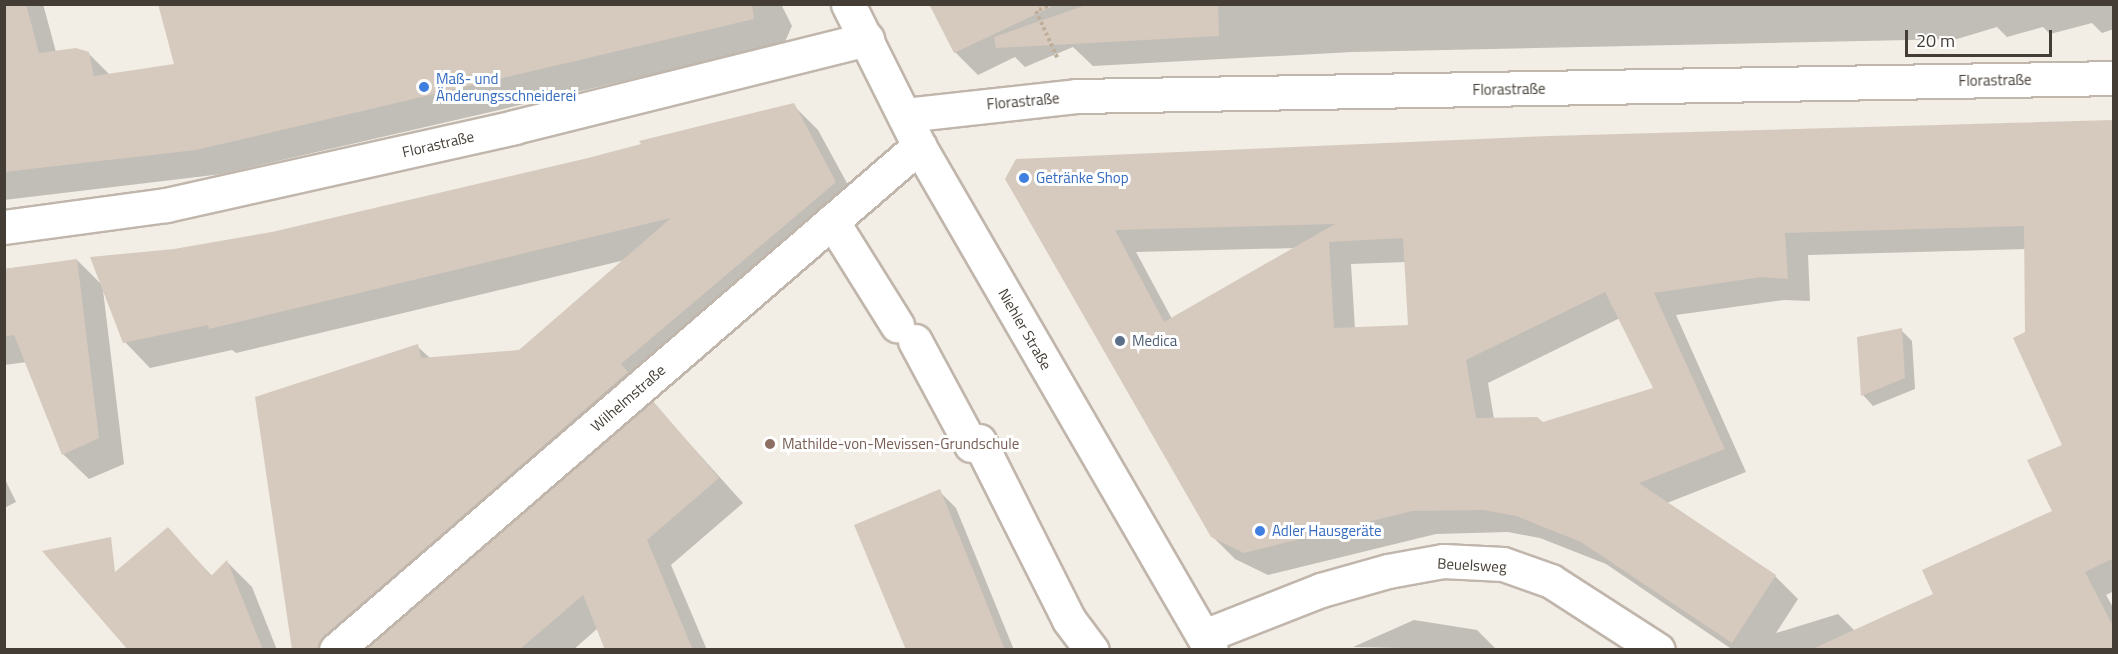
<!DOCTYPE html>
<meta charset="utf-8">
<style>
body{margin:0}
#map{position:relative;width:2118px;height:654px;overflow:hidden;background:#f2ede5;font-family:"Titillium Web",sans-serif}
div>[style]{position:absolute}
[style*='--x']{left:calc(var(--x)*1px);top:calc(var(--y)*1px);width:calc(var(--w)*1px);rotate:calc(var(--a)*1deg)}
.shadow>*{inset:0;background:#0003}
.building>*{inset:0;background:#d6cabe}
.path>*{height:4px;margin-top:-2px;transform-origin:0;background:repeating-linear-gradient(90deg,#beae9a 0 3px,transparent 0 6px)}
.roads{filter:drop-shadow(2px 0 #c0b6ab) drop-shadow(-2px 0 #c0b6ab) drop-shadow(0 2px #c0b6ab) drop-shadow(0 -2px #c0b6ab)}
.minor>*{height:33px;margin:-16.5px;padding:0 16.5px;transform-origin:16.5px;border-radius:16.5px;background:#fff}
.dots>*{width:16px;height:16px;translate:-50% -50%;box-sizing:border-box;border:3px solid #fff;border-radius:50%}
span{translate:-50% -50%;white-space:nowrap;text-align:center;line-height:1.15;-webkit-text-stroke:6px #fff;paint-order:stroke}
.shop-label{font-size:15px;color:#366cbe}
.left{translate:0 -50%;text-align:left}
.street-label{font-size:15px;color:#443d35}
.service-label{font-size:15px;color:#4e5e75}
.education-label{font-size:15px;color:#785e54}
.frame{position:absolute;inset:0;border:6px solid #443d35;pointer-events:none}
.scale{position:absolute;left:1905px;top:30px;width:147px;height:27px;box-sizing:border-box;border:3px solid #443d35;border-top:0;padding-left:8px;font-size:18px;line-height:21px;white-space:nowrap;color:#443d35;-webkit-text-stroke:4px #fff;paint-order:stroke}
</style>
<div id="map">
<div class="shadow">
<i style="clip-path:polygon(4px 4px,43px 4px,56px 52px,88px 53px,110px 75px,610px 4px,781px 4px,792px 26px,784px 44px,222px 174px,4px 200px)"></i>
<i style="clip-path:polygon(931px 4px,2114px 4px,2114px 29px,2102px 33px,2092px 23px,2050px 34px,2043px 27px,2007px 37px,1997px 27px,1957px 39px,1352px 52px,1093px 66px,1073px 47px,1025px 67px,1015px 57px,978px 75px,955px 52px)"></i>
<i style="clip-path:polygon(793px 105px,818px 130px,860px 207px,362px 650px,294px 650px,417px 346px,431px 359px,519px 352px,625px 260px,236px 353px,232px 350px,150px 368px,125px 342px,103px 290px,124px 464px,89px 479px,63px 454px,27px 362px,4px 365px,4px 269px,77px 260px,103px 286px,174px 250px,272px 233px,589px 160px)"></i>
<i style="clip-path:polygon(evenodd,2114px 121px,2027px 333px,2026px 249px,1808px 255px,1810px 301px,1784px 300px,1676px 315px,1746px 472px,1667px 503px,1775px 576px,1798px 599px,1776px 633px,1838px 614px,1855px 631px,2096px 525px,2114px 565px,2114px 591px,2106px 595px,2114px 609px,2114px 650px,1733px 650px,1606px 564px,1540px 538px,1508px 532px,1436px 534px,1268px 575px,1235px 559px,1212px 536px,1007px 179px,2114px 121px,1296px 248px,1172px 319px,1136px 252px,1296px 248px,2114px 121px,1406px 262px,1410px 326px,1355px 329px,1351px 264px,1406px 262px,2114px 121px,1620px 318px,1655px 389px,1543px 424px,1494px 419px,1488px 383px,1620px 318px)"></i>
<i style="clip-path:polygon(1901px 330px,1912px 341px,1915px 389px,1873px 406px,1863px 395px)"></i>
<i style="clip-path:polygon(653px 403px,743px 503px,671px 565px,707px 650px,607px 650px,598px 628px,573px 650px,368px 650px)"></i>
<i style="clip-path:polygon(4px 477px,16px 502px,4px 508px)"></i>
<i style="clip-path:polygon(939px 491px,956px 508px,1014px 650px,907px 650px)"></i>
<i style="clip-path:polygon(168px 529px,212px 576px,227px 562px,252px 587px,277px 650px,141px 650px)"></i>
<i style="clip-path:polygon(1414px 620px,1477px 630px,1497px 650px,1353px 647px)"></i>
</div>
<div class="building">
<i style="clip-path:polygon(4px 4px,26px 4px,39px 53px,76px 48px,89px 52px,94px 76px,174px 64px,158px 4px,752px 4px,754px 19px,196px 150px,4px 172px)"></i>
<i style="clip-path:polygon(929px 4px,1058px 4px,954px 53px)"></i>
<i style="clip-path:polygon(1089px 4px,1218px 4px,1219px 36px,996px 48px,994px 37px)"></i>
<i style="clip-path:polygon(794px 103px,836px 182px,621px 364px,628px 372px,324px 636px,318px 650px,292px 650px,255px 397px,418px 344px,421px 358px,519px 350px,671px 218px,209px 329px,208px 325px,123px 343px,90px 257px,174px 249px,272px 232px,588px 158px,641px 144px,639px 141px)"></i>
<i style="clip-path:polygon(evenodd,2114px 120px,2114px 558px,2085px 572px,2114px 628px,2114px 650px,1810px 650px,1933px 594px,1922px 570px,2052px 511px,2027px 460px,2062px 445px,2013px 338px,2025px 332px,2024px 226px,1785px 233px,1788px 279px,1761px 277px,1654px 293px,1725px 449px,1639px 483px,1776px 575px,1732px 643px,1581px 542px,1516px 516px,1484px 510px,1412px 511px,1244px 553px,1211px 537px,1005px 179px,1016px 159px,1549px 136px,2114px 120px,1335px 224px,1164px 322px,1115px 230px,1335px 224px,2114px 120px,1403px 238px,1408px 325px,1334px 328px,1329px 242px,1403px 238px,2114px 120px,1605px 292px,1653px 388px,1543px 422px,1537px 417px,1476px 418px,1466px 360px,1605px 292px)"></i>
<i style="clip-path:polygon(77px 259px,99px 438px,62px 455px,14px 335px,4px 337px,4px 269px)"></i>
<i style="clip-path:polygon(1902px 328px,1905px 378px,1861px 396px,1857px 337px)"></i>
<i style="clip-path:polygon(653px 401px,719px 478px,647px 540px,693px 650px,605px 650px,583px 595px,519px 650px,365px 650px)"></i>
<i style="clip-path:polygon(940px 489px,982px 592px,1005px 650px,906px 650px,854px 525px)"></i>
<i style="clip-path:polygon(168px 527px,211px 576px,227px 560px,263px 650px,128px 650px,42px 551px,111px 537px,115px 572px)"></i>
</div>
<div class="path">
<i style="--x:1053;--y:4;--w:18;--a:158"></i>
<i style="--x:1036;--y:11;--w:51;--a:65.5"></i>
</div>
<div class="roads">
<div class="minor">
<i style="--x:848;--y:4;--w:159;--a:63.4"></i>
<i style="--x:919;--y:146;--w:582;--a:59.91"></i>
<i style="--x:905;--y:115;--w:172;--a:-6.3"></i>
<i style="--x:1076;--y:96;--w:1038;--a:-0.99"></i>
<i style="--x:832;--y:221;--w:123;--a:58"></i>
<i style="--x:4;--y:227;--w:163;--a:-7.7"></i>
<i style="--x:166;--y:205;--w:357;--a:-12.6"></i>
<i style="--x:514;--y:127;--w:364;--a:-14"></i>
<i style="--x:915;--y:341;--w:118;--a:61.7"></i>
<i style="--x:979;--y:441;--w:200;--a:63.3"></i>
<i style="--x:1069;--y:620;--w:38;--a:53"></i>
<i style="--x:1204;--y:636;--w:126;--a:-21.5"></i>
<i style="--x:1321;--y:590;--w:70;--a:-15.8"></i>
<i style="--x:1388;--y:571;--w:56;--a:-10.3"></i>
<i style="--x:1443;--y:561;--w:60;--a:2.9"></i>
<i style="--x:1503;--y:564;--w:51;--a:19.5"></i>
<i style="--x:1551;--y:581;--w:127;--a:32.8"></i>
<i style="--x:336;--y:650;--w:771;--a:-40.84"></i>
</div>
</div>
<div class="dots">
<i style="left:424px;top:87px;background:#3f7fe0"></i>
<i style="left:1024px;top:178px;background:#3f7fe0"></i>
<i style="left:1120px;top:341px;background:#5c6f8a"></i>
<i style="left:770px;top:444px;background:#8d6e63"></i>
<i style="left:1260px;top:531px;background:#3f7fe0"></i>
</div>
<div class="shop-label">
<span class="left" style="left:436px;top:87px">Maß- und<br>Änderungsschneiderei</span>
<span class="left" style="left:1036px;top:178px">Getränke Shop</span>
<span class="left" style="left:1272px;top:531px">Adler Hausgeräte</span>
</div>
<div class="street-label">
<span style="left:1995px;top:80px;rotate:-1deg">Florastraße</span>
<span style="left:1509px;top:89px;rotate:-1deg">Florastraße</span>
<span style="left:1023px;top:101px;rotate:-5deg">Florastraße</span>
<span style="left:438px;top:144px;rotate:-13deg">Florastraße</span>
<span style="left:1025px;top:329px;rotate:60deg">Niehler Straße</span>
<span style="left:628px;top:398px;rotate:-41deg">Wilhelmstraße</span>
<span style="left:1472px;top:565px;rotate:3deg">Beuelsweg</span>
</div>
<div class="service-label">
<span class="left" style="left:1132px;top:341px">Medica</span>
</div>
<div class="education-label">
<span class="left" style="left:782px;top:444px">Mathilde-von-Mevissen-Grundschule</span>
</div>
<div class="frame"></div>
<div class="scale">20 m</div>
</div>
